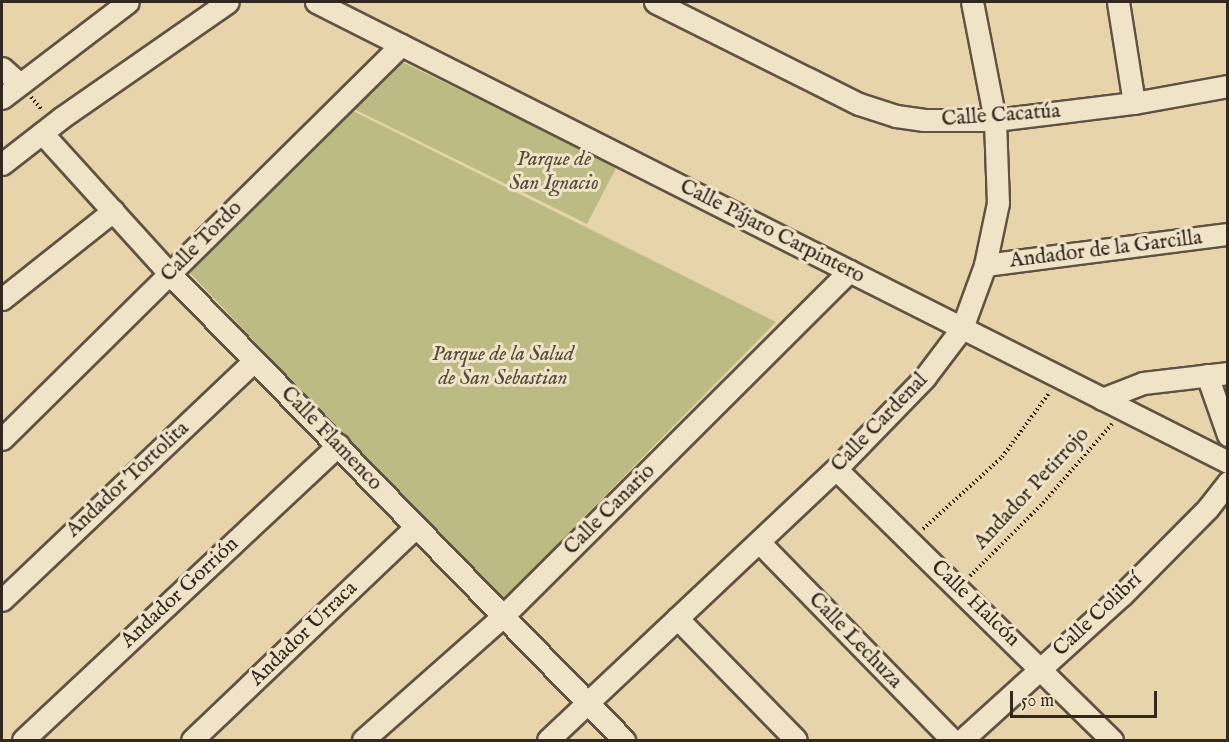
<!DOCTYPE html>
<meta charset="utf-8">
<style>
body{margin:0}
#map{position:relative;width:1229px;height:742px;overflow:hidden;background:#e7d4ab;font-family:"IM FELL English",serif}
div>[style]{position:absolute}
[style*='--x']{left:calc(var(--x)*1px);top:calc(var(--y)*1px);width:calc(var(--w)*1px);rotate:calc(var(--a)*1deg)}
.green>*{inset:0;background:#bcbb84}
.path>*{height:4px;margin-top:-2px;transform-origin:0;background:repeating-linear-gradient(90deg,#332820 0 1.5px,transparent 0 4.5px)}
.roads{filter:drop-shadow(2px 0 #605343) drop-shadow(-2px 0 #605343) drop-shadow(0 2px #605343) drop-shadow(0 -2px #605343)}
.minor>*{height:21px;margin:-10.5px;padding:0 10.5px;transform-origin:10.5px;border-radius:10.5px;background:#efe3c8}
span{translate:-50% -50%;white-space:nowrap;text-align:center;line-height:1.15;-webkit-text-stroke:6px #efe3c8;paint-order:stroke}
.street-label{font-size:21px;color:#332820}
.park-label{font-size:21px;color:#554d39;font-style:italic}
.frame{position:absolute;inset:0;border:3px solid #332820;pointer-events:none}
.scale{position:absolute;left:1010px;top:691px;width:147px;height:27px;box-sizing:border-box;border:3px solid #332820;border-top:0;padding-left:8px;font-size:18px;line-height:21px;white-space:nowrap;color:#332820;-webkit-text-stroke:4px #efe3c8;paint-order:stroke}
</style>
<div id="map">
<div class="green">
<i style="clip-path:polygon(398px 60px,617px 166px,587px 224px,354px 109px)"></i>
<i style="clip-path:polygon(353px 111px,776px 322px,500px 602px,190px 273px)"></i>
</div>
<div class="path">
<i style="--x:31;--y:97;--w:17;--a:50"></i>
<i style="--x:923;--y:529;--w:107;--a:-42.3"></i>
<i style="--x:1002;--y:457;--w:81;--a:-53.6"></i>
<i style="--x:970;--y:576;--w:103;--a:-45"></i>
<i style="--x:1043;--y:503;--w:105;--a:-48.9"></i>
</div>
<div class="roads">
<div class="minor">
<i style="--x:316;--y:2;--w:1021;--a:26.77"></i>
<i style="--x:655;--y:2;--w:228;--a:26.6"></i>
<i style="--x:859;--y:104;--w:39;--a:18"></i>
<i style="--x:896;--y:116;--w:27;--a:8"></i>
<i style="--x:923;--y:120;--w:72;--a:0"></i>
<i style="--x:995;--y:120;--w:140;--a:-7"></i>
<i style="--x:1134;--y:103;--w:96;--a:-10.3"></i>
<i style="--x:1118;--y:2;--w:102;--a:81"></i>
<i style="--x:2;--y:68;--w:24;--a:42"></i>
<i style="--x:2;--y:98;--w:158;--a:-37.3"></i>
<i style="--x:42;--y:133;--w:190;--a:47.8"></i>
<i style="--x:170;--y:274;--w:651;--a:45.75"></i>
<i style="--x:2;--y:164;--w:75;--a:-37.9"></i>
<i style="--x:61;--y:118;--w:203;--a:-34.8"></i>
<i style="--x:985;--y:265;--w:245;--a:-7.3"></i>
<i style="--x:2;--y:299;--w:142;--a:-38.4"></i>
<i style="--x:1207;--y:375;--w:64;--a:70.7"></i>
<i style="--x:1102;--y:399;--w:44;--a:-21.3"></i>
<i style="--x:1143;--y:383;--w:86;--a:-6.7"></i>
<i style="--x:2;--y:439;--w:561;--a:-44.64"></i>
<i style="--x:836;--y:469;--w:387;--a:44.5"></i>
<i style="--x:759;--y:542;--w:277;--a:45.7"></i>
<i style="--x:2;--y:600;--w:347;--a:-43.5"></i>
<i style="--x:677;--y:618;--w:170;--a:45.7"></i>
<i style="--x:23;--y:740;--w:432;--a:-43.1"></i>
<i style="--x:192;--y:740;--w:309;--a:-43.6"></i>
<i style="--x:363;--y:740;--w:187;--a:-41.5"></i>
<i style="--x:503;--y:616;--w:489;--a:-44.9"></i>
<i style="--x:548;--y:740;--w:395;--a:-43.3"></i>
<i style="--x:836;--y:469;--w:128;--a:-45.9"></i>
<i style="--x:925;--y:377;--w:61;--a:-52.9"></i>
<i style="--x:962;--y:328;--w:67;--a:-69.9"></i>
<i style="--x:985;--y:265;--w:63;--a:-78.2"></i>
<i style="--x:998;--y:203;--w:83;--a:-92.1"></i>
<i style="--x:995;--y:120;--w:120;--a:-101"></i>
<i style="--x:962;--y:740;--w:215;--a:-42.2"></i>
<i style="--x:1121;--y:596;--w:124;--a:-45.3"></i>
<i style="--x:1208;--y:508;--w:33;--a:-52"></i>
</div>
</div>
<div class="street-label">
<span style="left:1001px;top:116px;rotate:-4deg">Calle Cacatúa</span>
<span style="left:772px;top:232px;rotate:27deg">Calle Pájaro Carpintero</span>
<span style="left:202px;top:242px;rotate:-45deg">Calle Tordo</span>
<span style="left:1106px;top:250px;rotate:-7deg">Andador de la Garcilla</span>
<span style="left:880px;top:423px;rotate:-46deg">Calle Cardenal</span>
<span style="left:331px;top:439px;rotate:46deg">Calle Flamenco</span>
<span style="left:128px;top:480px;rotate:-43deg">Andador Tortolita</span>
<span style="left:1032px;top:489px;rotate:-47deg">Andador Petirrojo</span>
<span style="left:610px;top:510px;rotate:-45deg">Calle Canario</span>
<span style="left:180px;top:593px;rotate:-43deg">Andador Gorrión</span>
<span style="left:975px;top:604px;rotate:44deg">Calle Halcón</span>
<span style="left:1098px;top:615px;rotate:-43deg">Calle Colibrí</span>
<span style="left:304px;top:634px;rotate:-44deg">Andador Urraca</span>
<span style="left:855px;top:641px;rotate:46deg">Calle Lechuza</span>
</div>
<div class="park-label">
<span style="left:554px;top:172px">Parque de<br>San Ignacio</span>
<span style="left:503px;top:367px">Parque de la Salud<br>de San Sebastian</span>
</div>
<div class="frame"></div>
<div class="scale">50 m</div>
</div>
